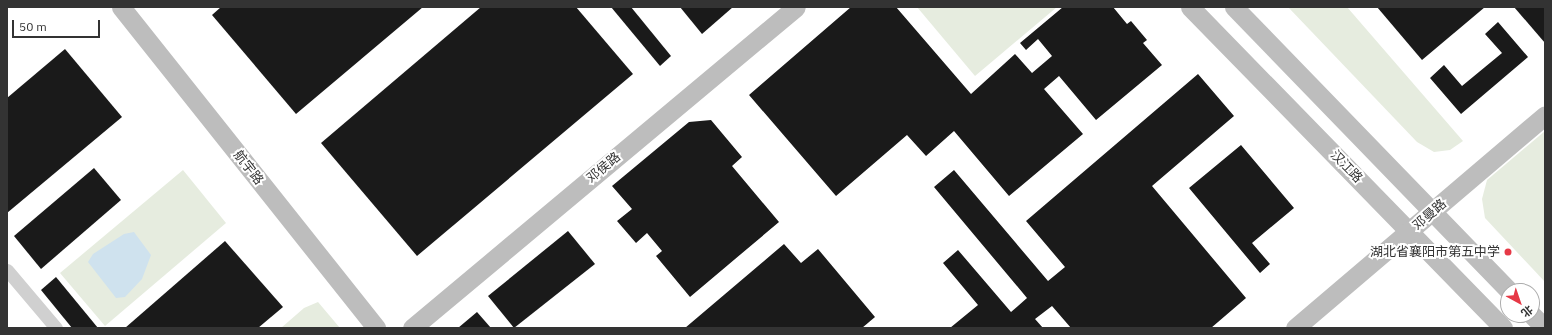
<!DOCTYPE html>
<meta charset="utf-8">
<style>
body{margin:0}
#map{position:relative;width:1552px;height:335px;overflow:hidden;background:#fff;font-family:"IBM Plex Sans","Noto Sans SC",sans-serif}
div>[style]{position:absolute}
[style*='--x']{left:calc(var(--x)*1px);top:calc(var(--y)*1px);width:calc(var(--w)*1px);rotate:calc(var(--a)*1deg)}
.green>*{inset:0;background:#e6ecdf}
.water>*{inset:0;background:#cfe2ee}
.building>*{inset:0;background:#1a1a1a}
.street>*{height:13px;margin:-6.5px;padding:0 6.5px;transform-origin:6.5px;border-radius:6.5px;background:#d0d0d0}
.secondary>*{height:19px;margin:-9.5px;padding:0 9.5px;transform-origin:9.5px;border-radius:9.5px;background:#bdbdbd}
.dots>*{width:11px;height:11px;translate:-50% -50%;box-sizing:border-box;border:2px solid #fff;border-radius:50%}
span{translate:-50% -50%;white-space:nowrap;text-align:center;line-height:1.15;-webkit-text-stroke:4px #fff;paint-order:stroke}
.street-label{font-size:13px;color:#333}
.poi-label{font-size:13px;color:#333}
.right{translate:-100% -50%;text-align:right}
.frame{position:absolute;inset:0;border:8px solid #333;pointer-events:none}
.north{position:absolute;left:1500px;top:283px;width:40px;height:40px;box-sizing:border-box;background:#fff;border:1px solid #adadad;border-radius:50%;rotate:140deg;font-size:11px;font-weight:700;line-height:16px;text-align:center;color:#333}
.north::after{content:'';display:block;margin:auto;width:14px;height:18px;background:#e63946;clip-path:polygon(50% 0,100% 100%,50% 72%,0 100%)}
.scale{position:absolute;left:12px;top:20px;width:88px;height:18px;box-sizing:border-box;border:2px solid #333;border-top:0;padding-left:5px;font-size:12px;line-height:14px;white-space:nowrap;color:#333;-webkit-text-stroke:3px #fff;paint-order:stroke}
</style>
<div id="map">
<div class="green">
<i style="clip-path:polygon(917px 7px,1057px 7px,975px 76px)"></i>
<i style="clip-path:polygon(1288px 7px,1347px 7px,1463px 141px,1450px 150px,1434px 152px,1417px 142px)"></i>
<i style="clip-path:polygon(1545px 131px,1545px 282px,1485px 218px,1482px 199px,1487px 180px)"></i>
<i style="clip-path:polygon(183px 170px,226px 223px,105px 326px,60px 273px)"></i>
<i style="clip-path:polygon(318px 302px,340px 328px,281px 328px,304px 308px)"></i>
</div>
<div class="water">
<i style="clip-path:polygon(134px 232px,151px 255px,142px 279px,125px 297px,116px 298px,88px 262px,93px 254px,124px 234px)"></i>
</div>
<div class="building">
<i style="clip-path:polygon(221px 7px,423px 7px,296px 114px,212px 15px)"></i>
<i style="clip-path:polygon(481px 7px,576px 7px,633px 74px,417px 256px,321px 143px)"></i>
<i style="clip-path:polygon(611px 7px,631px 7px,671px 56px,660px 66px)"></i>
<i style="clip-path:polygon(680px 7px,733px 7px,702px 34px)"></i>
<i style="clip-path:polygon(851px 7px,896px 7px,971px 94px,1015px 54px,1032px 73px,1052px 56px,1038px 39px,1026px 50px,1020px 43px,1063px 7px,1113px 7px,1127px 24px,1131px 21px,1147px 40px,1143px 43px,1162px 65px,1096px 120px,1059px 76px,1044px 89px,1083px 134px,1009px 196px,954px 131px,926px 156px,907px 135px,836px 196px,749px 95px)"></i>
<i style="clip-path:polygon(1377px 7px,1485px 7px,1422px 60px)"></i>
<i style="clip-path:polygon(1514px 7px,1545px 7px,1545px 43px)"></i>
<i style="clip-path:polygon(1498px 22px,1528px 57px,1461px 114px,1430px 78px,1444px 65px,1462px 86px,1502px 53px,1485px 34px)"></i>
<i style="clip-path:polygon(65px 49px,122px 117px,7px 213px,7px 98px)"></i>
<i style="clip-path:polygon(1198px 74px,1234px 116px,1152px 186px,1246px 298px,1211px 328px,1071px 328px,1052px 306px,1035px 319px,1043px 328px,950px 328px,978px 305px,943px 263px,958px 250px,1011px 312px,1027px 298px,934px 187px,954px 170px,1048px 281px,1065px 267px,1026px 221px)"></i>
<i style="clip-path:polygon(711px 120px,742px 157px,732px 166px,779px 222px,690px 297px,656px 256px,662px 251px,647px 233px,636px 243px,617px 221px,632px 209px,612px 186px,689px 122px)"></i>
<i style="clip-path:polygon(1241px 145px,1294px 208px,1252px 243px,1270px 264px,1260px 273px,1189px 188px)"></i>
<i style="clip-path:polygon(94px 168px,121px 200px,41px 269px,14px 236px)"></i>
<i style="clip-path:polygon(568px 231px,595px 264px,514px 328px,488px 296px)"></i>
<i style="clip-path:polygon(225px 241px,283px 307px,258px 328px,125px 328px)"></i>
<i style="clip-path:polygon(784px 244px,801px 263px,818px 249px,875px 317px,862px 328px,685px 328px)"></i>
<i style="clip-path:polygon(56px 277px,98px 328px,72px 328px,41px 290px)"></i>
<i style="clip-path:polygon(477px 312px,491px 328px,458px 328px)"></i>
</div>
<div class="street">
<i style="--x:7;--y:270;--w:76;--a:49.8"></i>
</div>
<div class="secondary">
<i style="--x:121;--y:7;--w:410;--a:51.5"></i>
<i style="--x:1190;--y:7;--w:448;--a:45.7"></i>
<i style="--x:1234;--y:7;--w:395;--a:45.9"></i>
<i style="--x:1532;--y:315;--w:18;--a:45"></i>
<i style="--x:412;--y:328;--w:500;--a:-39.89"></i>
<i style="--x:1295;--y:328;--w:328;--a:-40.4"></i>
</div>
<div class="dots">
<i style="left:1508px;top:252px;background:#e63946"></i>
</div>
<div class="street-label">
<span style="left:1346px;top:167px;rotate:46deg">汉江路</span>
<span style="left:248px;top:168px;rotate:52deg">航宇路</span>
<span style="left:604px;top:168px;rotate:-40deg">邓侯路</span>
<span style="left:1430px;top:215px;rotate:-41deg">邓曼路</span>
</div>
<div class="poi-label">
<span class="right" style="left:1500px;top:252px">湖北省襄阳市第五中学</span>
</div>
<div class="frame"></div>
<div class="north">北</div>
<div class="scale">50 m</div>
</div>
